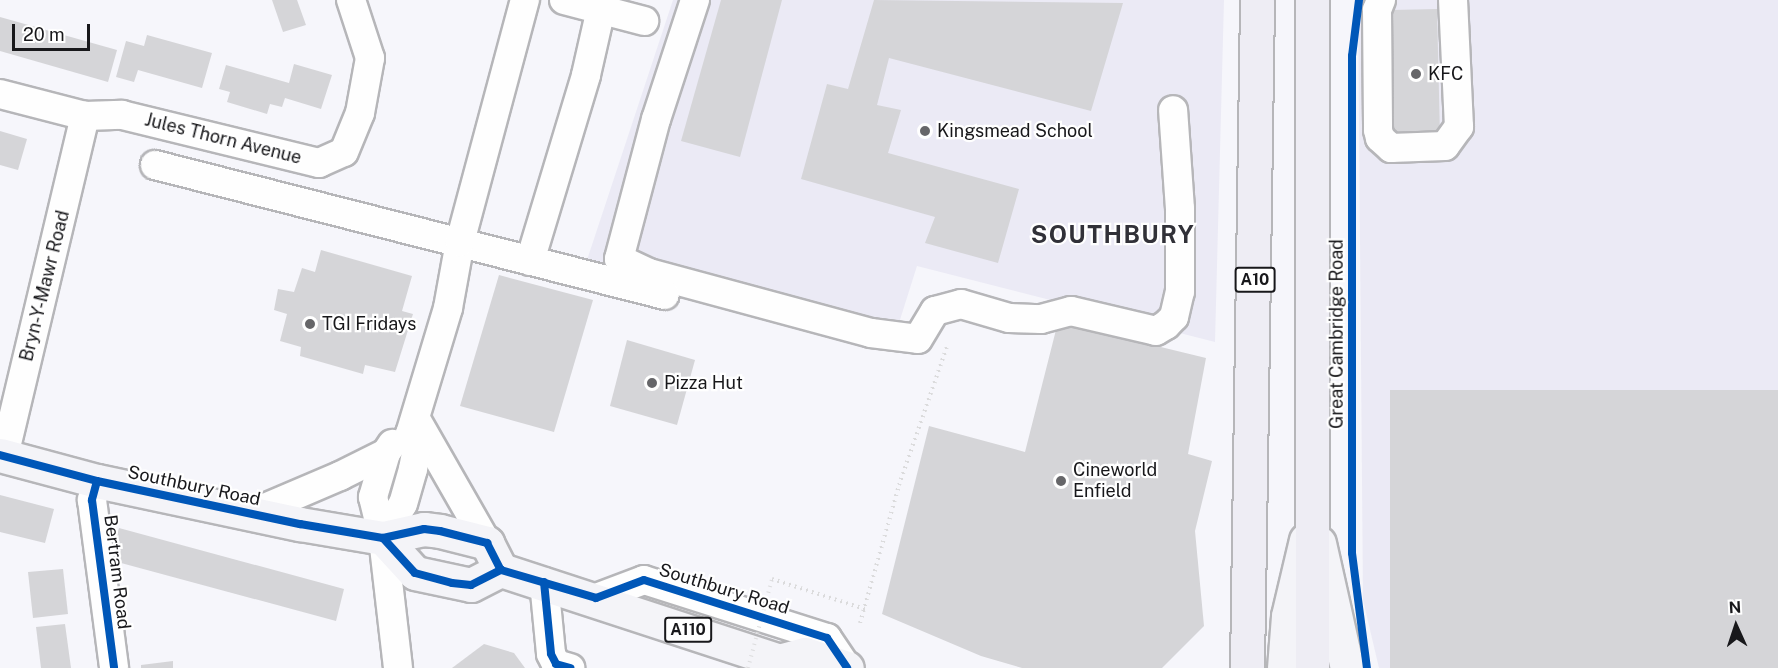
<!DOCTYPE html>
<style>
body{margin:0}
#map{position:relative;width:1778px;height:668px;overflow:hidden;background:#f6f6fb;font-family:"Public Sans",sans-serif}
div>[style]{position:absolute}
[style*='--x']{left:calc(var(--x)*1px);top:calc(var(--y)*1px);width:calc(var(--w)*1px);rotate:calc(var(--a)*1deg)}
.built>*{inset:0;background:#ebeaf5}
.building>*{inset:0;background:#d5d5d8}
.path>*{height:4px;margin-top:-2px;transform-origin:0;background:repeating-linear-gradient(90deg,#dbdbdc 0 1.5px,transparent 0 6px)}
.roads{filter:drop-shadow(2px 0 #b6b6b9) drop-shadow(-2px 0 #b6b6b9) drop-shadow(0 2px #b6b6b9) drop-shadow(0 -2px #b6b6b9)}
.minor>*{height:28px;margin:-14px;padding:0 14px;transform-origin:14px;border-radius:14px;background:#fefefe}
.major>*{height:33px;margin:-16.5px;padding:0 16.5px;transform-origin:16.5px;border-radius:16.5px;background:#f4f4f8}
.highway>*{height:33px;margin:-16.5px;padding:0 16.5px;transform-origin:16.5px;border-radius:16.5px;background:#eeedf4}
.path-bridge>*{height:4px;margin-top:-2px;transform-origin:0;background:repeating-linear-gradient(90deg,#dbdbdc 0 1.5px,transparent 0 6px)}
.cycleway>*{height:8px;margin:-4px;padding:0 4px;transform-origin:4px;border-radius:4px;background:#0057b8}
.dots>*{width:16px;height:16px;translate:-50% -50%;box-sizing:border-box;border:3px solid #fff;border-radius:50%}
span{translate:-50% -50%;white-space:nowrap;text-align:center;line-height:1.15;-webkit-text-stroke:4.5px #fff;paint-order:stroke}
.shield-label span{padding:2px 4px;background:#fff;border:2px solid;border-radius:4px;-webkit-text-stroke-width:0}
.shield-label{font-size:16px;color:#18181b;font-weight:700}
.poi-label{font-size:18px;color:#18181b}
.left{translate:0 -50%;text-align:left}
.street-label{font-size:18px;color:#18181b}
.district-label{font-size:24px;color:#313138;font-weight:700;letter-spacing:1.5px}
.north{position:absolute;left:1706px;top:596px;width:60px;height:60px;-webkit-text-stroke:4px #fff;paint-order:stroke;rotate:357deg;font-size:16px;font-weight:700;line-height:24px;text-align:center;color:#18181b}
.north::after{content:'';display:block;margin:auto;width:21px;height:27px;background:#18181b;clip-path:polygon(50% 0,100% 100%,50% 72%,0 100%)}
.scale{position:absolute;left:12px;top:24px;width:78px;height:27px;box-sizing:border-box;border:3px solid #18181b;border-top:0;padding-left:8px;font-size:18px;line-height:21px;white-space:nowrap;color:#18181b;-webkit-text-stroke:4px #fff;paint-order:stroke}
</style>
<div id="map">
<div class="built">
<i style="clip-path:polygon(673px 0,1224px 0,1215px 342px,917px 266px,892px 345px,586px 263px)"></i>
<i style="clip-path:polygon(1358px 0,1778px 0,1778px 668px,1379px 668px,1363px 600px)"></i>
</div>
<div class="building">
<i style="clip-path:polygon(272px 0,297px 0,306px 25px,283px 32px)"></i>
<i style="clip-path:polygon(721px 0,782px 0,740px 157px,681px 141px)"></i>
<i style="clip-path:polygon(874px 0,1123px 3px,1091px 111px,889px 58px,877px 105px,901px 110px,888px 153px,1019px 189px,998px 263px,925px 243px,935px 217px,801px 179px,827px 84px,848px 89px)"></i>
<i style="clip-path:polygon(1437px 9px,1440px 137px,1394px 138px,1391px 10px)"></i>
<i style="clip-path:polygon(0 17px,117px 50px,108px 82px,0 51px)"></i>
<i style="clip-path:polygon(147px 35px,212px 53px,202px 88px,138px 70px,134px 82px,116px 77px,126px 41px,144px 46px)"></i>
<i style="clip-path:polygon(294px 64px,332px 75px,321px 109px,285px 98px,282px 107px,270px 104px,267px 114px,227px 102px,230px 92px,219px 89px,226px 65px,289px 83px)"></i>
<i style="clip-path:polygon(0 131px,27px 139px,18px 170px,0 165px)"></i>
<i style="clip-path:polygon(321px 250px,412px 276px,402px 311px,413px 314px,395px 372px,365px 365px,363px 374px,300px 356px,301px 347px,280px 341px,287px 314px,274px 310px,278px 289px,294px 292px,302px 268px,315px 272px)"></i>
<i style="clip-path:polygon(499px 275px,593px 300px,554px 432px,460px 406px)"></i>
<i style="clip-path:polygon(1058px 322px,1206px 358px,1188px 454px,1212px 461px,1195px 531px,1204px 626px,1162px 668px,1022px 668px,981px 656px,882px 614px,929px 426px,1025px 452px)"></i>
<i style="clip-path:polygon(627px 340px,695px 360px,677px 425px,610px 406px)"></i>
<i style="clip-path:polygon(1390px 390px,1778px 390px,1778px 668px,1390px 668px)"></i>
<i style="clip-path:polygon(0 495px,54px 509px,45px 543px,0 532px)"></i>
<i style="clip-path:polygon(119px 528px,344px 589px,336px 621px,110px 560px)"></i>
<i style="clip-path:polygon(63px 569px,68px 614px,33px 618px,28px 572px)"></i>
<i style="clip-path:polygon(65px 624px,71px 668px,41px 668px,36px 627px)"></i>
<i style="clip-path:polygon(484px 644px,514px 653px,525px 668px,452px 668px)"></i>
<i style="clip-path:polygon(173px 661px,173px 668px,141px 668px,141px 665px)"></i>
</div>
<div class="path">
<i style="--x:772;--y:579;--w:98;--a:17.9"></i>
<i style="--x:860;--y:623;--w:143;--a:-74.2"></i>
<i style="--x:899;--y:485;--w:147;--a:-70.9"></i>
</div>
<div class="roads">
<div class="minor">
<i style="--x:564;--y:0;--w:83;--a:14.7"></i>
<i style="--x:695;--y:0;--w:125;--a:108.1"></i>
<i style="--x:656;--y:119;--w:145;--a:104.8"></i>
<i style="--x:619;--y:259;--w:33;--a:25"></i>
<i style="--x:649;--y:273;--w:230;--a:15.1"></i>
<i style="--x:871;--y:333;--w:47;--a:7.3"></i>
<i style="--x:918;--y:339;--w:33;--a:-59"></i>
<i style="--x:935;--y:311;--w:27;--a:-15"></i>
<i style="--x:961;--y:304;--w:50;--a:16.3"></i>
<i style="--x:1009;--y:318;--w:32;--a:2"></i>
<i style="--x:1041;--y:319;--w:31;--a:-15"></i>
<i style="--x:1071;--y:311;--w:87;--a:13.2"></i>
<i style="--x:1156;--y:331;--w:12;--a:-31"></i>
<i style="--x:1166;--y:325;--w:11;--a:-45"></i>
<i style="--x:1174;--y:317;--w:26;--a:-77"></i>
<i style="--x:1180;--y:292;--w:83;--a:-90"></i>
<i style="--x:1180;--y:209;--w:99;--a:-94"></i>
<i style="--x:1381;--y:0;--w:11;--a:112"></i>
<i style="--x:1377;--y:10;--w:120;--a:89.5"></i>
<i style="--x:1378;--y:130;--w:8;--a:76"></i>
<i style="--x:1380;--y:138;--w:15;--a:42"></i>
<i style="--x:1391;--y:148;--w:54;--a:-2.1"></i>
<i style="--x:1445;--y:146;--w:24;--a:-54"></i>
<i style="--x:1459;--y:127;--w:127;--a:-92.7"></i>
<i style="--x:0;--y:94;--w:88;--a:14.5"></i>
<i style="--x:85;--y:116;--w:37;--a:-2"></i>
<i style="--x:122;--y:115;--w:203;--a:13.7"></i>
<i style="--x:319;--y:163;--w:27;--a:-24"></i>
<i style="--x:344;--y:152;--w:42;--a:-67.7"></i>
<i style="--x:360;--y:113;--w:56;--a:-79.7"></i>
<i style="--x:370;--y:58;--w:61;--a:-108.1"></i>
<i style="--x:155;--y:165;--w:526;--a:14.3"></i>
<i style="--x:530;--y:261;--w:194;--a:-73.2"></i>
<i style="--x:586;--y:75;--w:68;--a:-77.2"></i>
<i style="--x:417;--y:421;--w:141;--a:60.2"></i>
<i style="--x:386;--y:453;--w:46;--a:106.5"></i>
<i style="--x:373;--y:497;--w:42;--a:76.3"></i>
<i style="--x:383;--y:538;--w:131;--a:83.4"></i>
<i style="--x:4;--y:456;--w:350;--a:-76.6"></i>
<i style="--x:97;--y:481;--w:20;--a:105"></i>
<i style="--x:92;--y:500;--w:169;--a:82.5"></i>
<i style="--x:251;--y:514;--w:97;--a:-23.1"></i>
<i style="--x:340;--y:476;--w:51;--a:-26.6"></i>
<i style="--x:386;--y:453;--w:11;--a:-56"></i>
<i style="--x:383;--y:538;--w:39;--a:-60"></i>
<i style="--x:403;--y:504;--w:36;--a:-74"></i>
<i style="--x:413;--y:469;--w:16;--a:-79"></i>
<i style="--x:416;--y:453;--w:20;--a:-108"></i>
<i style="--x:410;--y:434;--w:132;--a:-73.2"></i>
<i style="--x:448;--y:308;--w:67;--a:-79.7"></i>
<i style="--x:460;--y:242;--w:251;--a:-75"></i>
<i style="--x:544;--y:582;--w:72;--a:84.4"></i>
<i style="--x:551;--y:654;--w:11;--a:63"></i>
<i style="--x:556;--y:664;--w:15;--a:16"></i>
<i style="--x:596;--y:598;--w:51;--a:-20.6"></i>
<i style="--x:644;--y:580;--w:192;--a:17.6"></i>
<i style="--x:827;--y:638;--w:36;--a:56"></i>
</div>
<div class="major">
<i style="--x:0;--y:455;--w:100;--a:15"></i>
<i style="--x:97;--y:481;--w:208;--a:12"></i>
<i style="--x:300;--y:524;--w:84;--a:9.6"></i>
<i style="--x:383;--y:538;--w:42;--a:-12.4"></i>
<i style="--x:424;--y:529;--w:16;--a:7"></i>
<i style="--x:440;--y:531;--w:49;--a:14.3"></i>
<i style="--x:487;--y:543;--w:30;--a:63"></i>
<i style="--x:383;--y:538;--w:47;--a:47.6"></i>
<i style="--x:415;--y:573;--w:57;--a:12.1"></i>
<i style="--x:471;--y:585;--w:34;--a:-27"></i>
<i style="--x:501;--y:570;--w:293;--a:18.1"></i>
<i style="--x:779;--y:661;--w:27;--a:-15"></i>
<i style="--x:805;--y:654;--w:44;--a:18.4"></i>
<i style="--x:1319;--y:543;--w:128;--a:77.4"></i>
<i style="--x:1284;--y:668;--w:52;--a:-85.6"></i>
<i style="--x:1288;--y:616;--w:78;--a:-76.7"></i>
</div>
<div class="highway">
<i style="--x:1312;--y:0;--w:668;--a:90"></i>
<i style="--x:1247;--y:668;--w:668;--a:-89.14"></i>
</div>
</div>
<div class="path-bridge">
<i style="--x:748;--y:668;--w:92;--a:-74.9"></i>
</div>
<div class="cycleway">
<i style="--x:1359;--y:0;--w:56;--a:97.1"></i>
<i style="--x:1352;--y:56;--w:497;--a:90"></i>
<i style="--x:1352;--y:553;--w:116;--a:82.6"></i>
<i style="--x:0;--y:455;--w:100;--a:15"></i>
<i style="--x:97;--y:481;--w:208;--a:12"></i>
<i style="--x:300;--y:524;--w:84;--a:9.6"></i>
<i style="--x:383;--y:538;--w:42;--a:-12.4"></i>
<i style="--x:424;--y:529;--w:16;--a:7"></i>
<i style="--x:440;--y:531;--w:49;--a:14.3"></i>
<i style="--x:487;--y:543;--w:30;--a:63"></i>
<i style="--x:97;--y:481;--w:20;--a:105"></i>
<i style="--x:92;--y:500;--w:169;--a:82.5"></i>
<i style="--x:383;--y:538;--w:47;--a:47.6"></i>
<i style="--x:415;--y:573;--w:38;--a:15"></i>
<i style="--x:452;--y:583;--w:19;--a:6"></i>
<i style="--x:471;--y:585;--w:34;--a:-27"></i>
<i style="--x:501;--y:570;--w:99;--a:16.4"></i>
<i style="--x:596;--y:598;--w:51;--a:-20.6"></i>
<i style="--x:644;--y:580;--w:192;--a:17.6"></i>
<i style="--x:827;--y:638;--w:36;--a:56"></i>
<i style="--x:544;--y:582;--w:72;--a:84.4"></i>
<i style="--x:551;--y:654;--w:11;--a:63"></i>
<i style="--x:556;--y:664;--w:15;--a:16"></i>
</div>
<div class="dots">
<i style="left:1416px;top:74px;background:#666669"></i>
<i style="left:925px;top:131px;background:#666669"></i>
<i style="left:310px;top:324px;background:#666669"></i>
<i style="left:652px;top:383px;background:#666669"></i>
<i style="left:1061px;top:481px;background:#666669"></i>
</div>
<div class="shield-label">
<span style="left:1255px;top:280px">A10</span>
<span style="left:688px;top:630px">A110</span>
</div>
<div class="poi-label">
<span class="left" style="left:1428px;top:74px">KFC</span>
<span class="left" style="left:937px;top:131px">Kingsmead School</span>
<span class="left" style="left:322px;top:324px">TGI Fridays</span>
<span class="left" style="left:664px;top:383px">Pizza Hut</span>
<span class="left" style="left:1073px;top:481px">Cineworld<br>Enfield</span>
</div>
<div class="street-label">
<span style="left:223px;top:139px;rotate:14deg">Jules Thorn Avenue</span>
<span style="left:45px;top:286px;rotate:-76deg">Bryn-Y-Mawr Road</span>
<span style="left:1337px;top:334px;rotate:-90deg">Great Cambridge Road</span>
<span style="left:194px;top:486px;rotate:12deg">Southbury Road</span>
<span style="left:117px;top:572px;rotate:83deg">Bertram Road</span>
<span style="left:724px;top:589px;rotate:17deg">Southbury Road</span>
</div>
<div class="district-label">
<span style="left:1113px;top:235px">SOUTHBURY</span>
</div>
<div class="north">N</div>
<div class="scale">20 m</div>
</div>
